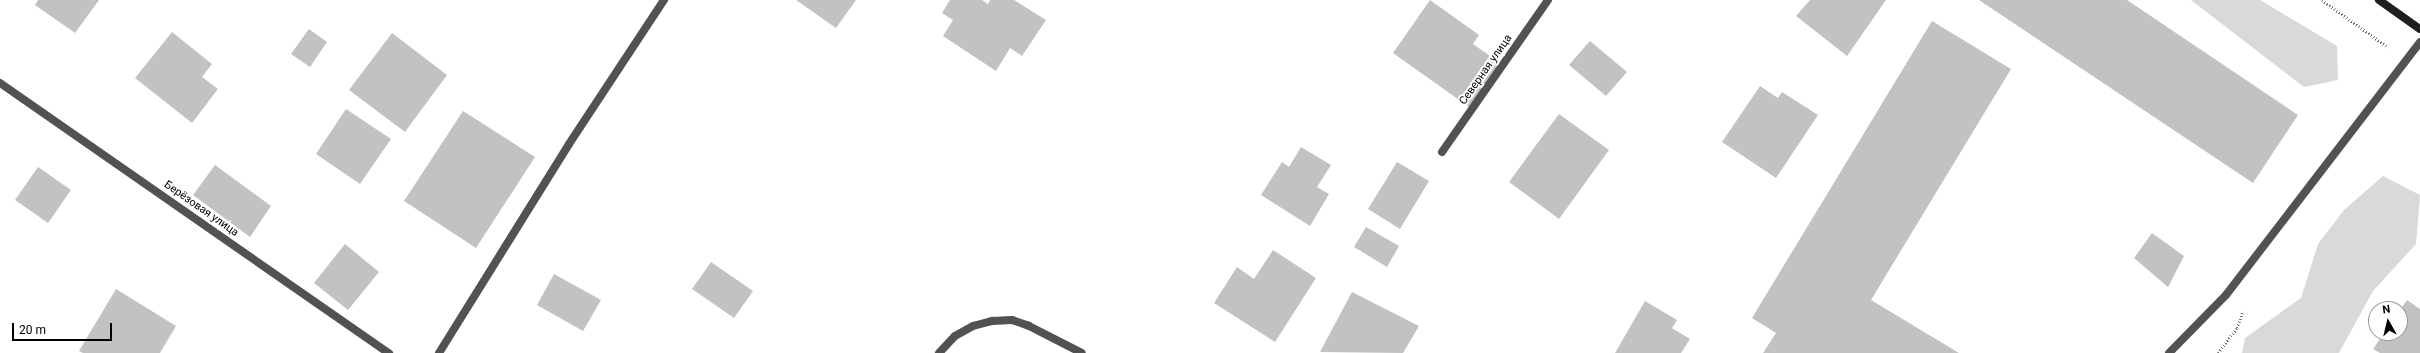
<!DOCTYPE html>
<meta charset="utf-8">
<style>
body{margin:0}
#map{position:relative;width:2420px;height:353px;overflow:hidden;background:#fff;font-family:Roboto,sans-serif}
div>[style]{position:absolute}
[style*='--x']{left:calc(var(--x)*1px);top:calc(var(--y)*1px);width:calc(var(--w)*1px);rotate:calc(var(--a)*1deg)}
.green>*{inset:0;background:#d9d9d9}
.building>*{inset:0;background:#c2c2c2}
.path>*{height:2.5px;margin-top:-1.25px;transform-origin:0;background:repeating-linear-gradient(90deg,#747474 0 1px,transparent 0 3px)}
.lane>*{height:8px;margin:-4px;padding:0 4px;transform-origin:4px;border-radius:4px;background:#525252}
.street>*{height:8px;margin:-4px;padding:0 4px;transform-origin:4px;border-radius:4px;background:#525252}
.secondary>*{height:8px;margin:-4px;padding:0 4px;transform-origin:4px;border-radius:4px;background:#1f1f1f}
span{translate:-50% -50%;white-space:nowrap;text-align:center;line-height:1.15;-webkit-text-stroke:4px #fff;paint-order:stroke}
.street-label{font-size:11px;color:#000}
.north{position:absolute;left:2368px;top:301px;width:40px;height:40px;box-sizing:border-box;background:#fff;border:1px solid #999;border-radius:50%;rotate:352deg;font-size:11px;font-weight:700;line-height:16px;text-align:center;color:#000}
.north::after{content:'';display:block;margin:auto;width:14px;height:18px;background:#000;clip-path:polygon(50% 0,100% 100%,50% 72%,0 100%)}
.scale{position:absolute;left:12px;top:323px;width:100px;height:18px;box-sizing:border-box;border:2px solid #000;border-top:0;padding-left:5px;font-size:12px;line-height:14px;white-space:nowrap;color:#000;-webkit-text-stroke:3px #fff;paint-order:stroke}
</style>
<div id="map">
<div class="green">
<i style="clip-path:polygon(2191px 0,2260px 0,2337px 46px,2338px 80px,2304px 87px)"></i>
<i style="clip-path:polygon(2383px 176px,2420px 195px,2416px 244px,2373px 291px,2339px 353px,2242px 353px,2245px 338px,2301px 298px,2318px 244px,2344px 210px)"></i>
</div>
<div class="building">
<i style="clip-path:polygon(38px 0,99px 0,75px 33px,35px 5px)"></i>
<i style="clip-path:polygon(796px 0,856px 0,836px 28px)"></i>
<i style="clip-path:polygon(950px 0,982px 0,988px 4px,990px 0,1014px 0,1046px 20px,1022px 56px,1010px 48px,996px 71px,943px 36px,953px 20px,942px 13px)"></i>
<i style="clip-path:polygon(1430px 0,1479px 35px,1473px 44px,1500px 63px,1469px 107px,1393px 53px)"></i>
<i style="clip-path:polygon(1810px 0,1886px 0,1847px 56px,1796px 16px)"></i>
<i style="clip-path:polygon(1979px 0,2127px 0,2298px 115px,2253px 183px)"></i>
<i style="clip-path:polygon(1932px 21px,2011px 69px,1871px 300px,1959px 353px,1763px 353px,1776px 333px,1752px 318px)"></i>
<i style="clip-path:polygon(309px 29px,327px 42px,310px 67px,291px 54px)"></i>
<i style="clip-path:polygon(172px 32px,212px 64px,202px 77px,218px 89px,192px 123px,135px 78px)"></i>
<i style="clip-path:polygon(392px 33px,447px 75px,405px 132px,349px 90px)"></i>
<i style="clip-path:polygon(1590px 41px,1627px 72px,1606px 96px,1569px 65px)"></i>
<i style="clip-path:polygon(1760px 86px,1778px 98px,1782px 92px,1818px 115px,1776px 178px,1722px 142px)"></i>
<i style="clip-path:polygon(346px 109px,391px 139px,360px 184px,316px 154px)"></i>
<i style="clip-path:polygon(463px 111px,535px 157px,476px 248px,404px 201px)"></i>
<i style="clip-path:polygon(1559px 114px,1609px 150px,1559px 219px,1509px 182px)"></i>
<i style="clip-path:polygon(1301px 147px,1331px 165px,1317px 187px,1329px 194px,1310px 226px,1261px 195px,1282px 162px,1289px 167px)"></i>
<i style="clip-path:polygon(1397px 162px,1429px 181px,1400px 229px,1368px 209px)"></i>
<i style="clip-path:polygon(215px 165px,271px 206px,250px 237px,193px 195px)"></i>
<i style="clip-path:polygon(38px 167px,71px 190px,48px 223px,15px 200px)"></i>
<i style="clip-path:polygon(1366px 227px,1399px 246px,1387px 267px,1354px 247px)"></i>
<i style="clip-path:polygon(2152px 233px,2184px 256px,2168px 287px,2134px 258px)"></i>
<i style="clip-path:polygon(345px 244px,379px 272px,348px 310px,314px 283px)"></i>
<i style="clip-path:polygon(1273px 250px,1316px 278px,1275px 342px,1214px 303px,1237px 267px,1254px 279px)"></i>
<i style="clip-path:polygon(711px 262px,753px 291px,734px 318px,692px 289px)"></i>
<i style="clip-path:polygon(554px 274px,601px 300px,583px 331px,537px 305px)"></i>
<i style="clip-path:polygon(116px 289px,176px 326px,160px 353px,83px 353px,79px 351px)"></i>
<i style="clip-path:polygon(1352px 292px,1419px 326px,1403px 353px,1320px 352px)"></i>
<i style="clip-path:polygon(2407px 300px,2420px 309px,2420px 353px,2380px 353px,2373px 349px,2384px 333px,2400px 333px,2400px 310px)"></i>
<i style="clip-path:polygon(1645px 301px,1677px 320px,1672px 328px,1690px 339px,1681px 353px,1615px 353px)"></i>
</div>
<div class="path">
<i style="--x:2322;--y:0;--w:81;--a:35.5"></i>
<i style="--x:2218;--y:353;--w:31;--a:-53"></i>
<i style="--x:2237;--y:328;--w:18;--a:-71"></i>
</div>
<div class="lane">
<i style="--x:939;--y:353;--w:23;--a:-47"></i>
<i style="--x:955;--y:336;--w:21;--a:-29"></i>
<i style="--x:973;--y:326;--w:20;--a:-15"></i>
<i style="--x:992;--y:321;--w:20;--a:-3"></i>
<i style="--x:1012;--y:320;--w:18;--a:19"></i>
<i style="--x:1029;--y:326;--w:59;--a:27"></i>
<i style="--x:2169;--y:353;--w:81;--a:-45.5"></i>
<i style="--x:2226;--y:295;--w:319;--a:-52.5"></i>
</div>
<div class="street">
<i style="--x:0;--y:83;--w:474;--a:34.8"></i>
<i style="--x:1442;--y:152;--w:185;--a:-55.1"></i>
<i style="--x:439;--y:353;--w:246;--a:-58.1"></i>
<i style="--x:569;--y:144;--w:173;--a:-56.6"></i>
</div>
<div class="secondary">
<i style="--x:2379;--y:0;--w:50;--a:35.3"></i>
</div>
<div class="street-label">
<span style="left:1486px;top:70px;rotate:-55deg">Северная улица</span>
<span style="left:201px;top:209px;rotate:35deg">Берёзовая улица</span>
</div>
<div class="north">N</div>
<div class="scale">20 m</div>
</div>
